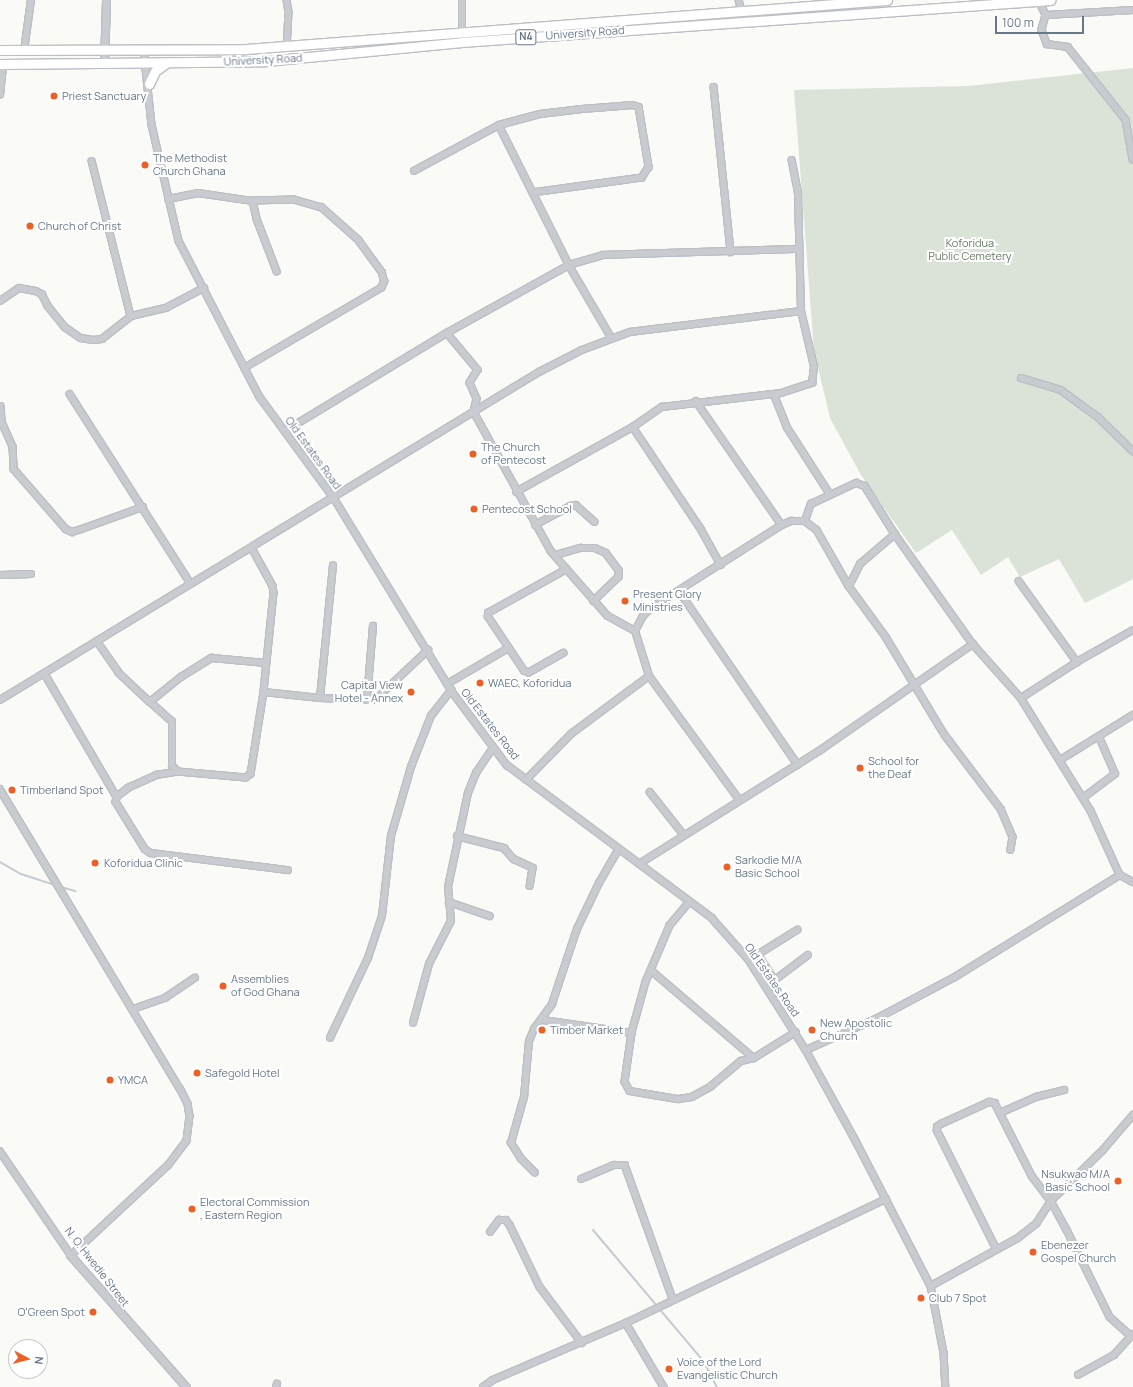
<!DOCTYPE html>
<style>
body{margin:0}
#map{position:relative;width:1133px;height:1387px;overflow:hidden;background:#fafaf7;font-family:Manrope,sans-serif}
div>[style]{position:absolute}
[style*='--x']{left:calc(var(--x)*1px);top:calc(var(--y)*1px);width:calc(var(--w)*1px);rotate:calc(var(--a)*1deg)}
.green>*{inset:0;background:#dbe2d8}
.stream>*{height:2px;margin:-1px;padding:0 1px;transform-origin:1px;border-radius:1px;background:#c2cbd1}
.roads{filter:drop-shadow(1px 0 #bcbfc3) drop-shadow(-1px 0 #bcbfc3) drop-shadow(0 1px #bcbfc3) drop-shadow(0 -1px #bcbfc3)}
.minor>*{height:5.5px;margin:-2.75px;padding:0 2.75px;transform-origin:2.75px;border-radius:2.75px;background:#c8cbcf}
.tertiary>*{height:7px;margin:-3.5px;padding:0 3.5px;transform-origin:3.5px;border-radius:3.5px;background:#c8cbcf}
.trunk>*{height:9px;margin:-4.5px;padding:0 4.5px;transform-origin:4.5px;border-radius:4.5px;background:#fff}
.dots>*{width:11px;height:11px;translate:-50% -50%;box-sizing:border-box;border:2px solid #fff;border-radius:50%}
span{translate:-50% -50%;white-space:nowrap;text-align:center;line-height:1.15;-webkit-text-stroke:4px #fff;paint-order:stroke}
.shield-label span{padding:1px 3px;background:#fff;border:1px solid;border-radius:3px;-webkit-text-stroke-width:0}
.shield-label{font-size:10px;color:#67788a;font-weight:700}
.street-label{font-size:11px;color:#67788a}
.poi-label{font-size:11px;color:#67788a}
.left{translate:0 -50%;text-align:left}
.right{translate:-100% -50%;text-align:right}
.park-label{font-size:11px;color:#667b63}
.north{position:absolute;left:8px;top:1339px;width:40px;height:40px;box-sizing:border-box;background:#fff;border:1px solid #c2c9d0;border-radius:50%;rotate:97deg;font-size:11px;font-weight:700;line-height:16px;text-align:center;color:#67788a}
.north::after{content:'';display:block;margin:auto;width:14px;height:18px;background:#ec6025;clip-path:polygon(50% 0,100% 100%,50% 72%,0 100%)}
.scale{position:absolute;left:995px;top:16px;width:89px;height:18px;box-sizing:border-box;border:2px solid #67788a;border-top:0;padding-left:5px;font-size:12px;line-height:14px;white-space:nowrap;color:#67788a;-webkit-text-stroke:3px #fff;paint-order:stroke}
</style>
<div id="map">
<div class="green">
<i style="clip-path:polygon(1133px 68px,1133px 579px,1085px 603px,1059px 559px,1020px 577px,1008px 557px,981px 575px,952px 530px,916px 553px,861px 475px,830px 418px,814px 350px,794px 90px,969px 86px)"></i>
</div>
<div class="stream">
<i style="--x:0;--y:862;--w:24;--a:30"></i>
<i style="--x:21;--y:874;--w:36;--a:18"></i>
<i style="--x:61;--y:887;--w:15;--a:16"></i>
<i style="--x:593;--y:1230;--w:172;--a:49.9"></i>
<i style="--x:704;--y:1362;--w:28;--a:63"></i>
</div>
<div class="roads">
<div class="minor">
<i style="--x:287;--y:0;--w:12;--a:81"></i>
<i style="--x:289;--y:12;--w:34;--a:93"></i>
<i style="--x:739;--y:0;--w:11;--a:75"></i>
<i style="--x:1039;--y:1;--w:16;--a:63"></i>
<i style="--x:1046;--y:15;--w:16;--a:105"></i>
<i style="--x:1042;--y:30;--w:15;--a:70"></i>
<i style="--x:1047;--y:44;--w:21;--a:8"></i>
<i style="--x:1068;--y:47;--w:93;--a:51.5"></i>
<i style="--x:1126;--y:120;--w:40;--a:80"></i>
<i style="--x:1046;--y:15;--w:87;--a:-3.3"></i>
<i style="--x:462;--y:35;--w:35;--a:-90"></i>
<i style="--x:144;--y:50;--w:75;--a:83.9"></i>
<i style="--x:152;--y:125;--w:119;--a:76.9"></i>
<i style="--x:179;--y:241;--w:176;--a:62.6"></i>
<i style="--x:260;--y:397;--w:125;--a:53.8"></i>
<i style="--x:334;--y:498;--w:225;--a:58.6"></i>
<i style="--x:451;--y:690;--w:94;--a:53.3"></i>
<i style="--x:507;--y:765;--w:256;--a:36.7"></i>
<i style="--x:712;--y:918;--w:56;--a:48.6"></i>
<i style="--x:749;--y:960;--w:107;--a:57.7"></i>
<i style="--x:806;--y:1050;--w:104;--a:61.2"></i>
<i style="--x:856;--y:1141;--w:163;--a:62.7"></i>
<i style="--x:931;--y:1286;--w:68;--a:79"></i>
<i style="--x:944;--y:1353;--w:34;--a:87"></i>
<i style="--x:24;--y:51;--w:51;--a:-82.2"></i>
<i style="--x:714;--y:87;--w:166;--a:84.1"></i>
<i style="--x:0;--y:95;--w:31;--a:-84"></i>
<i style="--x:499;--y:125;--w:157;--a:63.4"></i>
<i style="--x:569;--y:265;--w:83;--a:59.7"></i>
<i style="--x:92;--y:161;--w:160;--a:75.9"></i>
<i style="--x:131;--y:316;--w:36;--a:-13"></i>
<i style="--x:166;--y:308;--w:43;--a:-27.8"></i>
<i style="--x:414;--y:171;--w:97;--a:-28.4"></i>
<i style="--x:499;--y:125;--w:42;--a:-15"></i>
<i style="--x:540;--y:114;--w:42;--a:-6.8"></i>
<i style="--x:582;--y:109;--w:51;--a:-4.5"></i>
<i style="--x:633;--y:105;--w:6;--a:18"></i>
<i style="--x:639;--y:107;--w:61;--a:80.5"></i>
<i style="--x:649;--y:167;--w:13;--a:122"></i>
<i style="--x:642;--y:178;--w:110;--a:172.2"></i>
<i style="--x:168;--y:199;--w:31;--a:-11"></i>
<i style="--x:198;--y:193;--w:56;--a:8.3"></i>
<i style="--x:253;--y:201;--w:18;--a:77"></i>
<i style="--x:257;--y:219;--w:56;--a:69"></i>
<i style="--x:0;--y:301;--w:23;--a:-34"></i>
<i style="--x:19;--y:288;--w:17;--a:10"></i>
<i style="--x:36;--y:291;--w:7;--a:27"></i>
<i style="--x:42;--y:294;--w:13;--a:63"></i>
<i style="--x:48;--y:306;--w:27;--a:51"></i>
<i style="--x:65;--y:327;--w:19;--a:35"></i>
<i style="--x:81;--y:338;--w:12;--a:9"></i>
<i style="--x:93;--y:340;--w:9;--a:-6"></i>
<i style="--x:102;--y:339;--w:37;--a:-38"></i>
<i style="--x:447;--y:333;--w:48;--a:50"></i>
<i style="--x:478;--y:370;--w:15;--a:122"></i>
<i style="--x:470;--y:383;--w:17;--a:66"></i>
<i style="--x:477;--y:399;--w:13;--a:103"></i>
<i style="--x:474;--y:412;--w:159;--a:61"></i>
<i style="--x:551;--y:551;--w:86;--a:48.8"></i>
<i style="--x:608;--y:616;--w:31;--a:29"></i>
<i style="--x:244;--y:368;--w:159;--a:-30.3"></i>
<i style="--x:381;--y:288;--w:7;--a:-63"></i>
<i style="--x:384;--y:282;--w:9;--a:-103"></i>
<i style="--x:382;--y:273;--w:39;--a:-126"></i>
<i style="--x:359;--y:241;--w:50;--a:-138.3"></i>
<i style="--x:322;--y:208;--w:29;--a:-164"></i>
<i style="--x:294;--y:200;--w:41;--a:178.6"></i>
<i style="--x:1021;--y:378;--w:42;--a:16.7"></i>
<i style="--x:1061;--y:390;--w:46;--a:36.1"></i>
<i style="--x:1098;--y:417;--w:49;--a:44.2"></i>
<i style="--x:70;--y:394;--w:225;--a:57.5"></i>
<i style="--x:774;--y:394;--w:35;--a:68"></i>
<i style="--x:787;--y:427;--w:80;--a:57.3"></i>
<i style="--x:696;--y:401;--w:151;--a:55.3"></i>
<i style="--x:1;--y:406;--w:16;--a:86"></i>
<i style="--x:2;--y:422;--w:27;--a:66"></i>
<i style="--x:13;--y:447;--w:22;--a:87"></i>
<i style="--x:14;--y:469;--w:79;--a:49.1"></i>
<i style="--x:66;--y:529;--w:7;--a:27"></i>
<i style="--x:72;--y:532;--w:7;--a:-16"></i>
<i style="--x:79;--y:530;--w:68;--a:-19.8"></i>
<i style="--x:633;--y:427;--w:123;--a:56.3"></i>
<i style="--x:701;--y:529;--w:41;--a:60.9"></i>
<i style="--x:285;--y:431;--w:189;--a:-31.2"></i>
<i style="--x:447;--y:333;--w:140;--a:-29.1"></i>
<i style="--x:569;--y:265;--w:35;--a:-16"></i>
<i style="--x:603;--y:255;--w:196;--a:-1.8"></i>
<i style="--x:516;--y:492;--w:134;--a:-29.1"></i>
<i style="--x:633;--y:427;--w:35;--a:-35"></i>
<i style="--x:662;--y:407;--w:120;--a:-6.7"></i>
<i style="--x:781;--y:393;--w:33;--a:-18"></i>
<i style="--x:812;--y:383;--w:16;--a:-83"></i>
<i style="--x:814;--y:367;--w:57;--a:-103.1"></i>
<i style="--x:801;--y:311;--w:118;--a:-91.5"></i>
<i style="--x:798;--y:193;--w:33;--a:-101"></i>
<i style="--x:805;--y:521;--w:18;--a:-71"></i>
<i style="--x:811;--y:504;--w:50;--a:-25"></i>
<i style="--x:856;--y:483;--w:9;--a:18"></i>
<i style="--x:865;--y:486;--w:57;--a:58"></i>
<i style="--x:895;--y:534;--w:135;--a:54.7"></i>
<i style="--x:973;--y:644;--w:72;--a:48.4"></i>
<i style="--x:1021;--y:698;--w:133;--a:58.2"></i>
<i style="--x:1091;--y:811;--w:70;--a:65.6"></i>
<i style="--x:1120;--y:875;--w:15;--a:28"></i>
<i style="--x:535;--y:525;--w:40;--a:-28"></i>
<i style="--x:570;--y:506;--w:6;--a:-9"></i>
<i style="--x:576;--y:505;--w:25;--a:42"></i>
<i style="--x:252;--y:548;--w:43;--a:61.1"></i>
<i style="--x:273;--y:586;--w:7;--a:82"></i>
<i style="--x:274;--y:593;--w:100;--a:95.8"></i>
<i style="--x:264;--y:692;--w:83;--a:99"></i>
<i style="--x:251;--y:774;--w:6;--a:141"></i>
<i style="--x:246;--y:778;--w:68;--a:-175"></i>
<i style="--x:178;--y:772;--w:20;--a:171"></i>
<i style="--x:158;--y:775;--w:32;--a:156"></i>
<i style="--x:129;--y:788;--w:15;--a:143"></i>
<i style="--x:117;--y:797;--w:5;--a:101"></i>
<i style="--x:116;--y:802;--w:55;--a:58.3"></i>
<i style="--x:145;--y:849;--w:7;--a:34"></i>
<i style="--x:151;--y:853;--w:138;--a:7.1"></i>
<i style="--x:556;--y:555;--w:26;--a:-16"></i>
<i style="--x:581;--y:548;--w:14;--a:0"></i>
<i style="--x:595;--y:548;--w:12;--a:24"></i>
<i style="--x:606;--y:553;--w:21;--a:53"></i>
<i style="--x:619;--y:570;--w:7;--a:90"></i>
<i style="--x:619;--y:577;--w:35;--a:136"></i>
<i style="--x:0;--y:575;--w:31;--a:-2"></i>
<i style="--x:1019;--y:581;--w:100;--a:54.4"></i>
<i style="--x:849;--y:586;--w:25;--a:-63"></i>
<i style="--x:860;--y:564;--w:46;--a:-40.6"></i>
<i style="--x:680;--y:592;--w:209;--a:55.7"></i>
<i style="--x:97;--y:641;--w:39;--a:55"></i>
<i style="--x:119;--y:673;--w:42;--a:43.1"></i>
<i style="--x:564;--y:653;--w:40;--a:150.3"></i>
<i style="--x:529;--y:673;--w:5;--a:-158"></i>
<i style="--x:524;--y:671;--w:65;--a:-123.7"></i>
<i style="--x:488;--y:617;--w:4;--a:-90"></i>
<i style="--x:488;--y:613;--w:90;--a:-29.1"></i>
<i style="--x:45;--y:674;--w:143;--a:59.7"></i>
<i style="--x:447;--y:684;--w:69;--a:-30.3"></i>
<i style="--x:264;--y:692;--w:56;--a:6.1"></i>
<i style="--x:320;--y:698;--w:55;--a:2.1"></i>
<i style="--x:375;--y:700;--w:73;--a:-43.3"></i>
<i style="--x:320;--y:698;--w:133;--a:-84.4"></i>
<i style="--x:1021;--y:698;--w:67;--a:-32.7"></i>
<i style="--x:1077;--y:662;--w:64;--a:-29.7"></i>
<i style="--x:0;--y:700;--w:631;--a:-31.32"></i>
<i style="--x:539;--y:372;--w:48;--a:-27.1"></i>
<i style="--x:582;--y:350;--w:51;--a:-20.6"></i>
<i style="--x:630;--y:332;--w:172;--a:-7"></i>
<i style="--x:367;--y:700;--w:74;--a:-85.4"></i>
<i style="--x:1060;--y:760;--w:86;--a:-31.7"></i>
<i style="--x:178;--y:772;--w:8;--a:-135"></i>
<i style="--x:172;--y:766;--w:44;--a:-90"></i>
<i style="--x:172;--y:722;--w:30;--a:-138"></i>
<i style="--x:150;--y:702;--w:40;--a:-39"></i>
<i style="--x:181;--y:677;--w:36;--a:-32"></i>
<i style="--x:212;--y:658;--w:54;--a:5.3"></i>
<i style="--x:526;--y:780;--w:64;--a:-45.6"></i>
<i style="--x:571;--y:734;--w:97;--a:-36.6"></i>
<i style="--x:0;--y:789;--w:349;--a:59"></i>
<i style="--x:180;--y:1088;--w:18;--a:63"></i>
<i style="--x:188;--y:1104;--w:12;--a:81"></i>
<i style="--x:190;--y:1116;--w:25;--a:97"></i>
<i style="--x:187;--y:1141;--w:30;--a:127"></i>
<i style="--x:169;--y:1165;--w:134;--a:137.1"></i>
<i style="--x:71;--y:1256;--w:126;--a:-124.3"></i>
<i style="--x:650;--y:792;--w:55;--a:51.7"></i>
<i style="--x:1083;--y:798;--w:40;--a:-37"></i>
<i style="--x:1115;--y:774;--w:40;--a:-113.4"></i>
<i style="--x:739;--y:800;--w:153;--a:-126"></i>
<i style="--x:649;--y:676;--w:47;--a:-107.3"></i>
<i style="--x:635;--y:631;--w:17;--a:-62"></i>
<i style="--x:643;--y:616;--w:11;--a:-45"></i>
<i style="--x:651;--y:608;--w:155;--a:-32.4"></i>
<i style="--x:782;--y:525;--w:10;--a:-24"></i>
<i style="--x:791;--y:521;--w:14;--a:0"></i>
<i style="--x:805;--y:521;--w:15;--a:37"></i>
<i style="--x:817;--y:530;--w:64;--a:60.3"></i>
<i style="--x:849;--y:586;--w:63;--a:54"></i>
<i style="--x:886;--y:637;--w:114;--a:59"></i>
<i style="--x:945;--y:735;--w:93;--a:52.9"></i>
<i style="--x:1001;--y:809;--w:30;--a:67"></i>
<i style="--x:1013;--y:837;--w:13;--a:99"></i>
<i style="--x:457;--y:836;--w:49;--a:14.3"></i>
<i style="--x:504;--y:848;--w:15;--a:48"></i>
<i style="--x:514;--y:859;--w:21;--a:25"></i>
<i style="--x:533;--y:868;--w:18;--a:99"></i>
<i style="--x:639;--y:864;--w:216;--a:-32.1"></i>
<i style="--x:822;--y:749;--w:184;--a:-34.8"></i>
<i style="--x:449;--y:902;--w:43;--a:18.9"></i>
<i style="--x:689;--y:903;--w:30;--a:130"></i>
<i style="--x:670;--y:926;--w:61;--a:113.2"></i>
<i style="--x:646;--y:982;--w:53;--a:105.4"></i>
<i style="--x:632;--y:1033;--w:49;--a:98.1"></i>
<i style="--x:625;--y:1082;--w:10;--a:61"></i>
<i style="--x:630;--y:1091;--w:49;--a:9.5"></i>
<i style="--x:678;--y:1099;--w:14;--a:-8"></i>
<i style="--x:692;--y:1097;--w:21;--a:-29"></i>
<i style="--x:710;--y:1087;--w:40;--a:-40"></i>
<i style="--x:741;--y:1061;--w:13;--a:-13"></i>
<i style="--x:754;--y:1058;--w:49;--a:-31.8"></i>
<i style="--x:758;--y:954;--w:31;--a:57"></i>
<i style="--x:775;--y:980;--w:41;--a:-37.1"></i>
<i style="--x:749;--y:960;--w:57;--a:-32"></i>
<i style="--x:652;--y:971;--w:134;--a:40.5"></i>
<i style="--x:133;--y:1009;--w:34;--a:-19"></i>
<i style="--x:165;--y:998;--w:36;--a:-34"></i>
<i style="--x:543;--y:1020;--w:90;--a:8.3"></i>
<i style="--x:413;--y:1023;--w:61;--a:-74.8"></i>
<i style="--x:429;--y:964;--w:48;--a:-62.9"></i>
<i style="--x:451;--y:921;--w:34;--a:-95"></i>
<i style="--x:448;--y:887;--w:96;--a:-78"></i>
<i style="--x:468;--y:793;--w:22;--a:-68"></i>
<i style="--x:476;--y:773;--w:30;--a:-56"></i>
<i style="--x:330;--y:1038;--w:89;--a:-64.6"></i>
<i style="--x:368;--y:958;--w:44;--a:-71.6"></i>
<i style="--x:382;--y:916;--w:81;--a:-83.6"></i>
<i style="--x:391;--y:836;--w:72;--a:-73.8"></i>
<i style="--x:411;--y:767;--w:55;--a:-68.6"></i>
<i style="--x:431;--y:716;--w:33;--a:-52"></i>
<i style="--x:806;--y:1050;--w:77;--a:-23.9"></i>
<i style="--x:876;--y:1019;--w:89;--a:-28"></i>
<i style="--x:955;--y:977;--w:194;--a:-31.7"></i>
<i style="--x:1000;--y:1113;--w:39;--a:-24"></i>
<i style="--x:1036;--y:1097;--w:29;--a:-14"></i>
<i style="--x:535;--y:1173;--w:20;--a:-135"></i>
<i style="--x:521;--y:1159;--w:19;--a:-122"></i>
<i style="--x:511;--y:1143;--w:48;--a:-74.2"></i>
<i style="--x:524;--y:1097;--w:56;--a:-84.9"></i>
<i style="--x:529;--y:1041;--w:13;--a:-67"></i>
<i style="--x:534;--y:1029;--w:31;--a:-54"></i>
<i style="--x:552;--y:1004;--w:79;--a:-71.6"></i>
<i style="--x:577;--y:929;--w:51;--a:-64.4"></i>
<i style="--x:599;--y:883;--w:39;--a:-60"></i>
<i style="--x:581;--y:1179;--w:36;--a:-23"></i>
<i style="--x:614;--y:1165;--w:11;--a:0"></i>
<i style="--x:625;--y:1165;--w:142;--a:70.3"></i>
<i style="--x:490;--y:1232;--w:15;--a:-53"></i>
<i style="--x:499;--y:1220;--w:7;--a:0"></i>
<i style="--x:506;--y:1220;--w:6;--a:51"></i>
<i style="--x:510;--y:1225;--w:69;--a:64.2"></i>
<i style="--x:540;--y:1287;--w:70;--a:53.1"></i>
<i style="--x:996;--y:1249;--w:132;--a:-116.6"></i>
<i style="--x:937;--y:1131;--w:4;--a:-90"></i>
<i style="--x:937;--y:1127;--w:5;--a:-37"></i>
<i style="--x:941;--y:1124;--w:53;--a:-24.6"></i>
<i style="--x:989;--y:1102;--w:6;--a:9"></i>
<i style="--x:995;--y:1103;--w:82;--a:63.1"></i>
<i style="--x:1032;--y:1176;--w:31;--a:53"></i>
<i style="--x:1051;--y:1201;--w:33;--a:61"></i>
<i style="--x:1067;--y:1230;--w:97;--a:63.7"></i>
<i style="--x:1110;--y:1317;--w:28;--a:42"></i>
<i style="--x:931;--y:1286;--w:99;--a:-28.9"></i>
<i style="--x:1018;--y:1238;--w:23;--a:-38"></i>
<i style="--x:1036;--y:1224;--w:27;--a:-57"></i>
<i style="--x:1051;--y:1201;--w:73;--a:-44.4"></i>
<i style="--x:1103;--y:1150;--w:46;--a:-49.4"></i>
<i style="--x:626;--y:1323;--w:74;--a:59.3"></i>
<i style="--x:1078;--y:1375;--w:41;--a:-29.1"></i>
<i style="--x:1114;--y:1355;--w:28;--a:-48"></i>
<i style="--x:276;--y:1387;--w:3;--a:-72"></i>
<i style="--x:483;--y:1387;--w:12;--a:-35"></i>
<i style="--x:493;--y:1380;--w:145;--a:-23.2"></i>
<i style="--x:626;--y:1323;--w:288;--a:-25.5"></i>
</div>
<div class="tertiary">
<i style="--x:104;--y:64;--w:64;--a:-88.2"></i>
<i style="--x:71;--y:1256;--w:174;--a:48.7"></i>
</div>
<div class="trunk">
<i style="--x:0;--y:50;--w:246;--a:-0.2"></i>
<i style="--x:246;--y:49;--w:643;--a:-4.37"></i>
<i style="--x:0;--y:64;--w:266;--a:-0.6"></i>
<i style="--x:266;--y:61;--w:197;--a:-5.5"></i>
<i style="--x:462;--y:42;--w:590;--a:-4.08"></i>
<i style="--x:149;--y:84;--w:14;--a:-65"></i>
<i style="--x:155;--y:71;--w:14;--a:-36"></i>
</div>
</div>
<div class="dots">
<i style="left:54px;top:96px;background:#ec6025"></i>
<i style="left:145px;top:165px;background:#ec6025"></i>
<i style="left:30px;top:226px;background:#ec6025"></i>
<i style="left:473px;top:454px;background:#ec6025"></i>
<i style="left:474px;top:509px;background:#ec6025"></i>
<i style="left:625px;top:601px;background:#ec6025"></i>
<i style="left:480px;top:683px;background:#ec6025"></i>
<i style="left:411px;top:692px;background:#ec6025"></i>
<i style="left:860px;top:768px;background:#ec6025"></i>
<i style="left:12px;top:790px;background:#ec6025"></i>
<i style="left:95px;top:863px;background:#ec6025"></i>
<i style="left:727px;top:867px;background:#ec6025"></i>
<i style="left:223px;top:986px;background:#ec6025"></i>
<i style="left:542px;top:1030px;background:#ec6025"></i>
<i style="left:812px;top:1030px;background:#ec6025"></i>
<i style="left:197px;top:1073px;background:#ec6025"></i>
<i style="left:110px;top:1080px;background:#ec6025"></i>
<i style="left:1118px;top:1181px;background:#ec6025"></i>
<i style="left:192px;top:1209px;background:#ec6025"></i>
<i style="left:1033px;top:1252px;background:#ec6025"></i>
<i style="left:921px;top:1298px;background:#ec6025"></i>
<i style="left:93px;top:1312px;background:#ec6025"></i>
<i style="left:669px;top:1369px;background:#ec6025"></i>
</div>
<div class="shield-label">
<span style="left:526px;top:37px">N4</span>
</div>
<div class="street-label">
<span style="left:585px;top:33px;rotate:-4deg">University Road</span>
<span style="left:263px;top:60px;rotate:-3deg">University Road</span>
<span style="left:313px;top:453px;rotate:54deg">Old Estates Road</span>
<span style="left:490px;top:724px;rotate:52deg">Old Estates Road</span>
<span style="left:772px;top:980px;rotate:55deg">Old Estates Road</span>
<span style="left:97px;top:1267px;rotate:52deg">N. O. Hwedie Street</span>
</div>
<div class="poi-label">
<span class="left" style="left:62px;top:96px">Priest Sanctuary</span>
<span class="left" style="left:153px;top:165px">The Methodist<br>Church Ghana</span>
<span class="left" style="left:38px;top:226px">Church of Christ</span>
<span class="left" style="left:481px;top:454px">The Church<br>of Pentecost</span>
<span class="left" style="left:482px;top:509px">Pentecost School</span>
<span class="left" style="left:633px;top:601px">Present Glory<br>Ministries</span>
<span class="left" style="left:488px;top:683px">WAEC, Koforidua</span>
<span class="right" style="left:403px;top:692px">Capital View<br>Hotel - Annex</span>
<span class="left" style="left:868px;top:768px">School for<br>the Deaf</span>
<span class="left" style="left:20px;top:790px">Timberland Spot</span>
<span class="left" style="left:735px;top:867px">Sarkodie M/A<br>Basic School</span>
<span class="left" style="left:104px;top:863px">Koforidua Clinic</span>
<span class="left" style="left:231px;top:986px">Assemblies<br>of God Ghana</span>
<span class="left" style="left:820px;top:1030px">New Apostolic<br>Church</span>
<span class="left" style="left:550px;top:1030px">Timber Market</span>
<span class="left" style="left:205px;top:1073px">Safegold Hotel</span>
<span class="left" style="left:118px;top:1080px">YMCA</span>
<span class="right" style="left:1110px;top:1181px">Nsukwao M/A<br>Basic School</span>
<span class="left" style="left:200px;top:1209px">Electoral Commission<br>, Eastern Region</span>
<span class="left" style="left:1041px;top:1252px">Ebenezer<br>Gospel Church</span>
<span class="left" style="left:929px;top:1298px">Club 7 Spot</span>
<span class="right" style="left:85px;top:1312px">O'Green Spot</span>
<span class="left" style="left:677px;top:1369px">Voice of the Lord<br>Evangelistic Church</span>
</div>
<div class="park-label">
<span style="left:970px;top:250px">Koforidua<br>Public Cemetery</span>
</div>
<div class="north">N</div>
<div class="scale">100 m</div>
</div>
